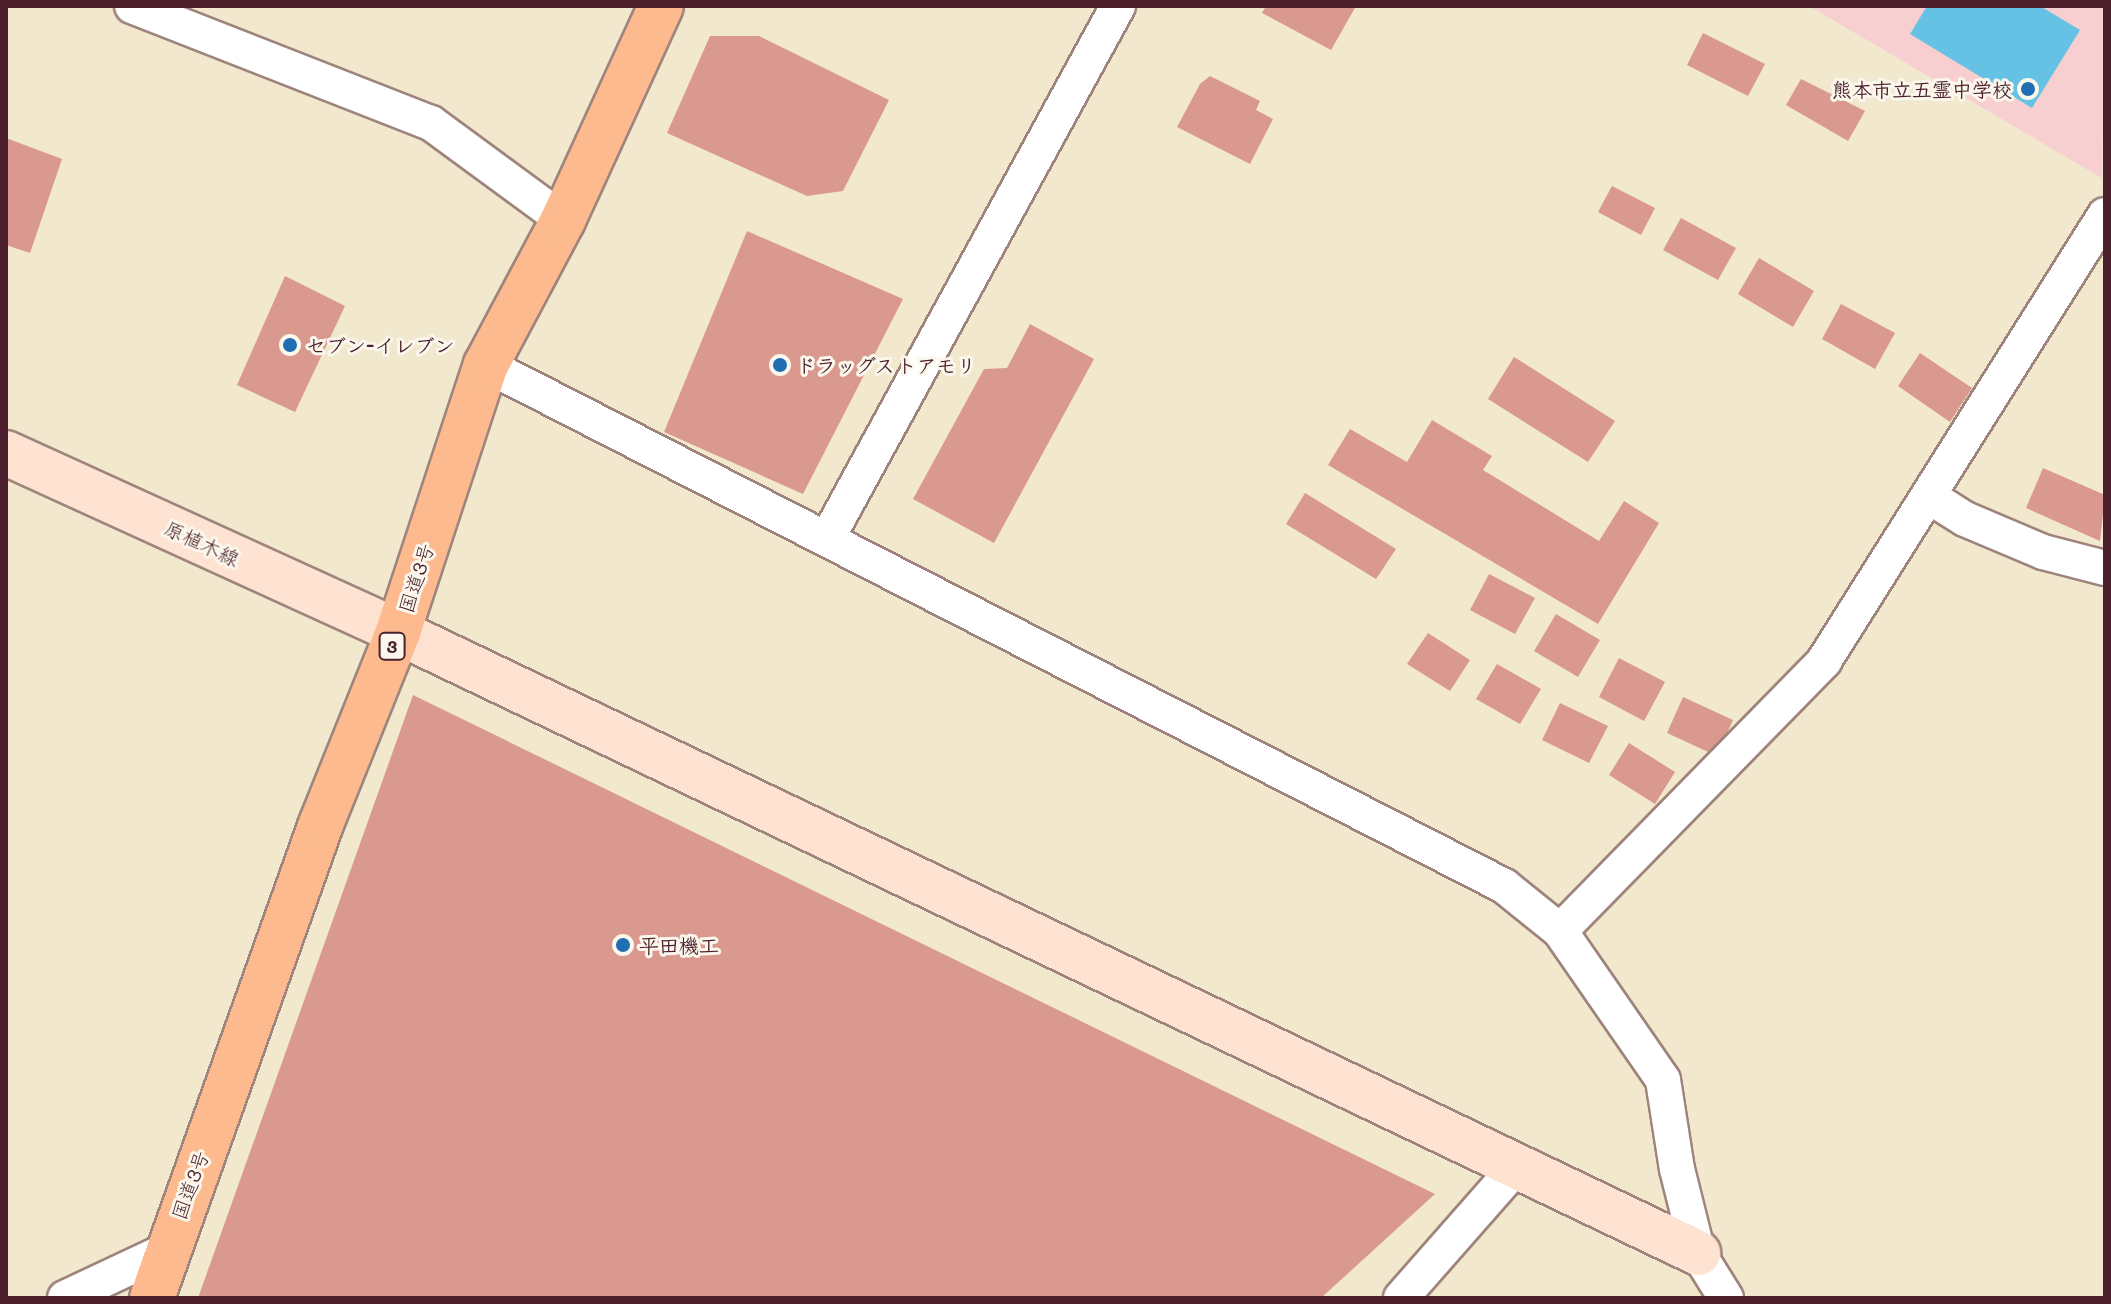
<!DOCTYPE html>
<meta charset="utf-8">
<style>
body{margin:0}
#map{position:relative;width:2111px;height:1304px;overflow:hidden;background:#f1e8cd;font-family:Mali,"Klee One",sans-serif}
div>[style]{position:absolute}
[style*='--x']{left:calc(var(--x)*1px);top:calc(var(--y)*1px);width:calc(var(--w)*1px);rotate:calc(var(--a)*1deg)}
.built>*{inset:0;background:#f7cfd1}
.water>*{inset:0;background:#66c2e4}
.building>*{inset:0;background:#da998f}
.roads{filter:drop-shadow(2px 0 #9e847c) drop-shadow(-2px 0 #9e847c) drop-shadow(0 2px #9e847c) drop-shadow(0 -2px #9e847c)}
.street>*{height:34px;margin:-17px;padding:0 17px;transform-origin:17px;border-radius:17px;background:#fff}
.secondary>*{height:44px;margin:-22px;padding:0 22px;transform-origin:22px;border-radius:22px;background:#fee3d2}
.highway>*{height:44px;margin:-22px;padding:0 22px;transform-origin:22px;border-radius:22px;background:#fcba8e}
.dots>*{width:22px;height:22px;translate:-50% -50%;box-sizing:border-box;border:4px solid #fbf7ec;border-radius:50%}
span{translate:-50% -50%;white-space:nowrap;text-align:center;line-height:1.15;-webkit-text-stroke:6px #fbf7ec;paint-order:stroke}
.shield-label span{padding:2px 6px;background:#fbf7ec;border:2px solid;border-radius:6px;-webkit-text-stroke-width:0}
.shield-label{font-size:18px;color:#4a1f2b;font-weight:700}
.poi-label{font-size:20px;color:#4a1f2b;font-weight:700}
.right{translate:-100% -50%;text-align:right}
.left{translate:0 -50%;text-align:left}
.street-label{font-size:20px;color:#4a1f2b}
.frame{position:absolute;inset:0;border:8px solid #4a1f2b;pointer-events:none}
</style>
<div id="map">
<div class="built">
<i style="clip-path:polygon(1809px 6px,2105px 6px,2102px 178px)"></i>
</div>
<div class="water">
<i style="clip-path:polygon(1927px 6px,2040px 6px,2080px 30px,2032px 108px,1910px 34px)"></i>
</div>
<div class="building">
<i style="clip-path:polygon(1266px 6px,1356px 6px,1331px 50px,1262px 13px)"></i>
<i style="clip-path:polygon(1703px 33px,1765px 64px,1748px 96px,1687px 65px)"></i>
<i style="clip-path:polygon(710px 36px,759px 36px,889px 100px,843px 191px,807px 196px,667px 133px)"></i>
<i style="clip-path:polygon(1210px 76px,1260px 101px,1256px 110px,1273px 119px,1250px 164px,1177px 127px,1200px 84px)"></i>
<i style="clip-path:polygon(1801px 79px,1865px 111px,1848px 141px,1786px 105px)"></i>
<i style="clip-path:polygon(6px 138px,62px 159px,30px 253px,6px 245px)"></i>
<i style="clip-path:polygon(1612px 186px,1655px 208px,1641px 235px,1598px 212px)"></i>
<i style="clip-path:polygon(1681px 218px,1736px 248px,1718px 280px,1663px 250px)"></i>
<i style="clip-path:polygon(747px 231px,903px 299px,803px 494px,664px 432px)"></i>
<i style="clip-path:polygon(1759px 258px,1814px 291px,1793px 327px,1738px 294px)"></i>
<i style="clip-path:polygon(285px 276px,345px 306px,295px 412px,237px 385px)"></i>
<i style="clip-path:polygon(1841px 304px,1895px 333px,1875px 369px,1822px 339px)"></i>
<i style="clip-path:polygon(1030px 324px,1094px 359px,994px 543px,913px 499px,984px 369px,1007px 368px)"></i>
<i style="clip-path:polygon(1920px 353px,1972px 388px,1950px 422px,1898px 386px)"></i>
<i style="clip-path:polygon(1514px 357px,1615px 421px,1588px 462px,1488px 399px)"></i>
<i style="clip-path:polygon(1432px 420px,1492px 456px,1483px 470px,1599px 541px,1624px 501px,1659px 523px,1598px 624px,1328px 465px,1350px 429px,1407px 462px)"></i>
<i style="clip-path:polygon(2043px 468px,2105px 495px,2100px 541px,2026px 508px)"></i>
<i style="clip-path:polygon(1305px 493px,1396px 549px,1376px 579px,1286px 524px)"></i>
<i style="clip-path:polygon(1489px 574px,1535px 598px,1515px 634px,1470px 610px)"></i>
<i style="clip-path:polygon(1556px 614px,1600px 640px,1578px 677px,1534px 651px)"></i>
<i style="clip-path:polygon(1428px 633px,1470px 660px,1450px 691px,1407px 664px)"></i>
<i style="clip-path:polygon(1619px 658px,1665px 682px,1644px 721px,1599px 697px)"></i>
<i style="clip-path:polygon(1497px 664px,1541px 689px,1520px 724px,1476px 699px)"></i>
<i style="clip-path:polygon(413px 695px,1435px 1194px,1321px 1298px,198px 1298px)"></i>
<i style="clip-path:polygon(1683px 697px,1733px 720px,1717px 756px,1667px 733px)"></i>
<i style="clip-path:polygon(1560px 703px,1608px 726px,1589px 763px,1542px 740px)"></i>
<i style="clip-path:polygon(1629px 743px,1675px 772px,1655px 804px,1609px 775px)"></i>
</div>
<div class="roads">
<div class="street">
<i style="--x:132;--y:6;--w:321;--a:21.4"></i>
<i style="--x:431;--y:123;--w:164;--a:36.3"></i>
<i style="--x:486;--y:365;--w:1144;--a:27.1"></i>
<i style="--x:1504;--y:886;--w:72;--a:38.8"></i>
<i style="--x:1560;--y:931;--w:181;--a:55.3"></i>
<i style="--x:1663;--y:1080;--w:90;--a:81.1"></i>
<i style="--x:1677;--y:1169;--w:87;--a:76"></i>
<i style="--x:1698;--y:1253;--w:53;--a:58.1"></i>
<i style="--x:1930;--y:497;--w:41;--a:32.2"></i>
<i style="--x:1965;--y:519;--w:85;--a:22.9"></i>
<i style="--x:2043;--y:552;--w:64;--a:14.5"></i>
<i style="--x:828;--y:537;--w:605;--a:-61.36"></i>
<i style="--x:1560;--y:931;--w:378;--a:-45.6"></i>
<i style="--x:1824;--y:661;--w:527;--a:-57.79"></i>
<i style="--x:65;--y:1298;--w:113;--a:-25.2"></i>
<i style="--x:1401;--y:1298;--w:176;--a:-48.7"></i>
</div>
<div class="secondary">
<i style="--x:6;--y:453;--w:431;--a:24.5"></i>
<i style="--x:398;--y:632;--w:1441;--a:25.53"></i>
</div>
<div class="highway">
<i style="--x:152;--y:1298;--w:503;--a:-70.38"></i>
<i style="--x:321;--y:824;--w:207;--a:-68.1"></i>
<i style="--x:398;--y:632;--w:281;--a:-71.8"></i>
<i style="--x:486;--y:365;--w:164;--a:-62"></i>
<i style="--x:563;--y:220;--w:235;--a:-65.4"></i>
</div>
</div>
<div class="dots">
<i style="left:2028px;top:89px;background:#1f6fb2"></i>
<i style="left:290px;top:345px;background:#1f6fb2"></i>
<i style="left:780px;top:365px;background:#1f6fb2"></i>
<i style="left:623px;top:945px;background:#1f6fb2"></i>
</div>
<div class="shield-label">
<span style="left:392px;top:646px">3</span>
</div>
<div class="poi-label">
<span class="right" style="left:2012px;top:89px">熊本市立五霊中学校</span>
<span class="left" style="left:306px;top:345px">セブン-イレブン</span>
<span class="left" style="left:796px;top:365px">ドラッグストアモリ</span>
<span class="left" style="left:639px;top:945px">平田機工</span>
</div>
<div class="street-label">
<span style="left:202px;top:543px;rotate:25deg">原植木線</span>
<span style="left:416px;top:578px;rotate:-72deg">国道3号</span>
<span style="left:190px;top:1185px;rotate:-70deg">国道3号</span>
</div>
<div class="frame"></div>
</div>
